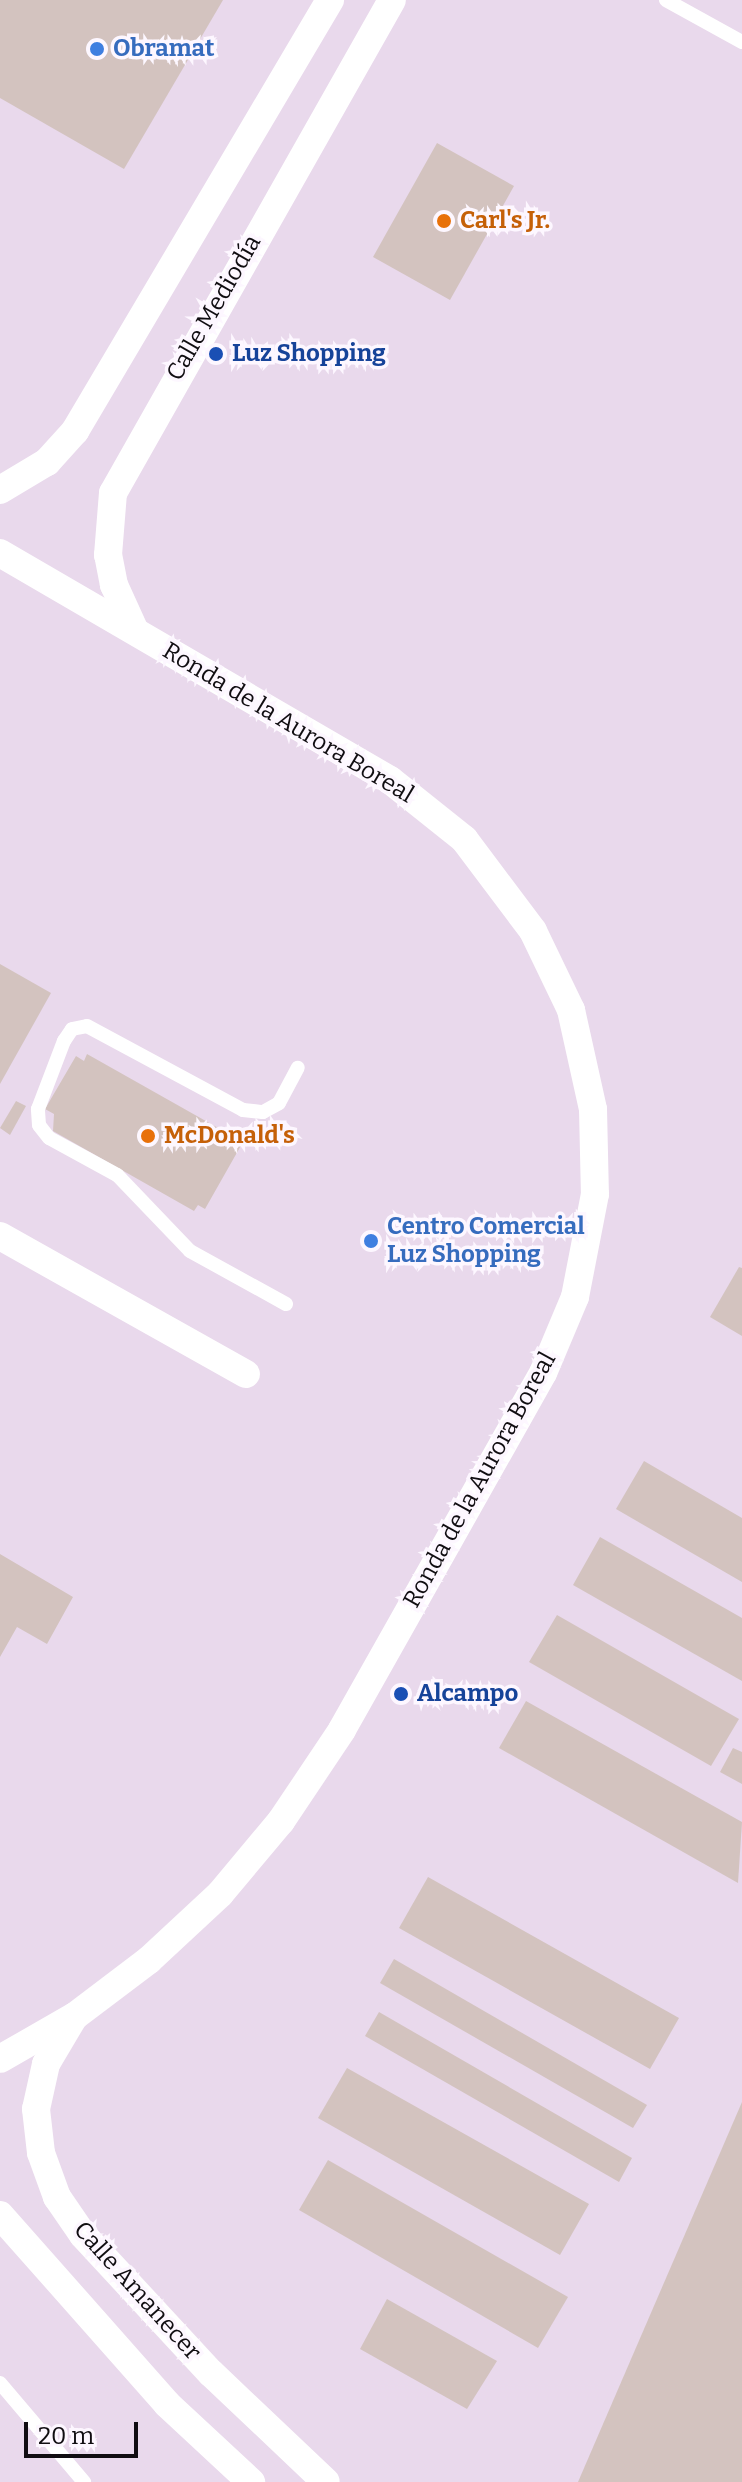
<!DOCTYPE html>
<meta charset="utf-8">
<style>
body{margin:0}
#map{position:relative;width:742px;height:2482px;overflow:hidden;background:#f3e8f5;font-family:Bitter,serif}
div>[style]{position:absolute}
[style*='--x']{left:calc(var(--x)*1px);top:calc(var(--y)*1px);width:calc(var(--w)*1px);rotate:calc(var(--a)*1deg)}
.built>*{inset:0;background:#e9d9ec}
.building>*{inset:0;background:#d3c3bf}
.lane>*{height:14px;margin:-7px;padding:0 7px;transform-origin:7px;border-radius:7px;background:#fff}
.street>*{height:28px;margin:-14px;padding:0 14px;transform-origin:14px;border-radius:14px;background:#fff}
.dots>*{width:22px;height:22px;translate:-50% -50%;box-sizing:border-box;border:4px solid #fdf7ff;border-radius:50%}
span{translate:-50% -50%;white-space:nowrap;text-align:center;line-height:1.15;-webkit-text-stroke:7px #fdf7ff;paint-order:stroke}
.shop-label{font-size:24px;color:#366cbe;font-weight:700}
.left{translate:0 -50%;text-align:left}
.food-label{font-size:24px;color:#c56008;font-weight:700}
.street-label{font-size:24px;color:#100d11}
.transit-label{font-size:24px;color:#164399;font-weight:700}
.scale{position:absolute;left:24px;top:2422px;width:114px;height:36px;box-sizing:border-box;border:4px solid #100d11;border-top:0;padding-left:10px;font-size:24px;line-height:28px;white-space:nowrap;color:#100d11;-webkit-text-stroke:6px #fdf7ff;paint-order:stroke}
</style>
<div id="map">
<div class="built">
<i style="clip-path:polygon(0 0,742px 0,742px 2482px,0 2482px)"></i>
</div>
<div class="building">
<i style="clip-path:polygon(0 0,223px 0,124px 169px,0 98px)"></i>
<i style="clip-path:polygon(437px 143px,514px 186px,450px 300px,373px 257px)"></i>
<i style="clip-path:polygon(0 964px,51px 993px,0 1084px)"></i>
<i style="clip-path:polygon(87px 1054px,243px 1142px,205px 1209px,198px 1205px,194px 1211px,53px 1131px,54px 1114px,45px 1109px,76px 1056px,84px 1061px)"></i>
<i style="clip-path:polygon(16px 1101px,26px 1106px,10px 1135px,0 1128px)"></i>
<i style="clip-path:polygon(739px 1267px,742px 1268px,742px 1336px,710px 1317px)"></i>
<i style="clip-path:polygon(644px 1461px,742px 1518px,742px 1582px,616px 1509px)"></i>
<i style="clip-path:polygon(600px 1537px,742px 1618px,742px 1681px,573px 1585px)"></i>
<i style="clip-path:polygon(0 1554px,73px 1597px,47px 1644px,17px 1627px,0 1657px)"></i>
<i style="clip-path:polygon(557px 1615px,739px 1719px,711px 1766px,529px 1662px)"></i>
<i style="clip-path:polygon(526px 1701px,742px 1822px,738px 1883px,499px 1748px)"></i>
<i style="clip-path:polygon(733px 1748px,742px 1752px,742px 1784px,720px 1772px)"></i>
<i style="clip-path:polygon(428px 1877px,679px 2018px,650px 2069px,399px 1928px)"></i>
<i style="clip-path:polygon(394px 1959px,647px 2105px,633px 2128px,380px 1983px)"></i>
<i style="clip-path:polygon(379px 2012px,632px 2158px,619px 2182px,365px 2036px)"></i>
<i style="clip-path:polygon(347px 2068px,589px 2204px,560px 2255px,318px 2118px)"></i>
<i style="clip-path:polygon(742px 2102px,742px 2482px,578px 2482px)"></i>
<i style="clip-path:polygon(328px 2160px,568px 2297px,538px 2348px,299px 2210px)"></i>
<i style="clip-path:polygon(387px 2299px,497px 2361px,467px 2409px,360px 2349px)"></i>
</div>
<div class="lane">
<i style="--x:666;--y:0;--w:87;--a:28.9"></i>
<i style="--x:286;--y:1304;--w:110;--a:-151.1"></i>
<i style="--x:190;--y:1251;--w:105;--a:-133.8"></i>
<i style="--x:117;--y:1175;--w:77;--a:-151.4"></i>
<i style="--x:49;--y:1138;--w:16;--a:-128"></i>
<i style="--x:39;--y:1125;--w:16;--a:-94"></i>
<i style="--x:38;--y:1109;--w:73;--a:-69.1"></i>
<i style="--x:64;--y:1041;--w:14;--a:-56"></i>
<i style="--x:72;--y:1029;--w:15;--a:-11"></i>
<i style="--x:87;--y:1026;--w:177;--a:28.3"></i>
<i style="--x:243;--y:1110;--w:20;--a:6"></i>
<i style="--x:263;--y:1112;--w:18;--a:-29"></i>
<i style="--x:279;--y:1103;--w:40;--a:-62"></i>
<i style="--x:0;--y:2383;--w:130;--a:49.7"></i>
</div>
<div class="street">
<i style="--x:0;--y:490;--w:55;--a:-30.8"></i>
<i style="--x:47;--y:462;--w:42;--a:-47.9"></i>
<i style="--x:75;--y:431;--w:501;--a:-59.39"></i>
<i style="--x:0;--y:553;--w:451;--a:30.2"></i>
<i style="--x:390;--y:780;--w:95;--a:38.6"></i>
<i style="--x:464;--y:839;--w:115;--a:53.1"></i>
<i style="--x:533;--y:931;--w:88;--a:64.3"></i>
<i style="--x:571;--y:1010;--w:101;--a:77.5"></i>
<i style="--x:593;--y:1109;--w:85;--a:88.7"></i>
<i style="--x:595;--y:1194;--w:105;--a:101"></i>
<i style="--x:575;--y:1297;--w:82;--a:112.8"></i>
<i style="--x:543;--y:1373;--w:410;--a:119.4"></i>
<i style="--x:342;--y:1730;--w:110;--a:123.8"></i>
<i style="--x:281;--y:1821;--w:95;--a:129.9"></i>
<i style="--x:220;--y:1894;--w:97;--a:137.1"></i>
<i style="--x:149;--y:1960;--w:93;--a:142.9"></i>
<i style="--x:75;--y:2016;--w:86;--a:150.2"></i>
<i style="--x:135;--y:631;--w:51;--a:-114.5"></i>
<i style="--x:114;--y:585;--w:31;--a:-101"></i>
<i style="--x:108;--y:555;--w:62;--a:-85.4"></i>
<i style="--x:113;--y:493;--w:566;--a:-60.49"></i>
<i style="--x:0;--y:1236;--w:282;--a:29.3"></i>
<i style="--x:72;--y:2020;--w:51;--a:120.6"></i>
<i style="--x:46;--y:2064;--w:46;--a:102.5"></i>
<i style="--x:36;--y:2109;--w:44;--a:83.5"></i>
<i style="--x:41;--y:2153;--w:47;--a:70"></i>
<i style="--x:57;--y:2197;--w:46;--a:55.6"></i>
<i style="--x:83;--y:2235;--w:188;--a:47.2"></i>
<i style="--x:211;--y:2373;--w:158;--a:43.5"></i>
<i style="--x:0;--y:2215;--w:252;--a:48.5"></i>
<i style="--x:167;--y:2404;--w:115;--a:42.9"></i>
</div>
<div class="dots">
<i style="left:97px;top:49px;background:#3f7fe0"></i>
<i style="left:444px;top:221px;background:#e8710a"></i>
<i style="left:216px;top:354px;background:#1a4fb4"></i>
<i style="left:148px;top:1136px;background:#e8710a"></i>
<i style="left:371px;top:1241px;background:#3f7fe0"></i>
<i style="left:401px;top:1694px;background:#1a4fb4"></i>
</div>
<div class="shop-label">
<span class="left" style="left:113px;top:49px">Obramat</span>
<span class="left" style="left:387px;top:1241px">Centro Comercial<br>Luz Shopping</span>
</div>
<div class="food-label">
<span class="left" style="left:460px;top:221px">Carl's Jr.</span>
<span class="left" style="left:164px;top:1136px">McDonald's</span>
</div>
<div class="street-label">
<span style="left:214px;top:308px;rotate:-60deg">Calle Mediodía</span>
<span style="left:288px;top:723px;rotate:31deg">Ronda de la Aurora Boreal</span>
<span style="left:480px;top:1480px;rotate:-61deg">Ronda de la Aurora Boreal</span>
<span style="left:137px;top:2291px;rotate:48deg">Calle Amanecer</span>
</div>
<div class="transit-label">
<span class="left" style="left:232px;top:354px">Luz Shopping</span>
<span class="left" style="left:417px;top:1694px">Alcampo</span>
</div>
<div class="scale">20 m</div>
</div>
